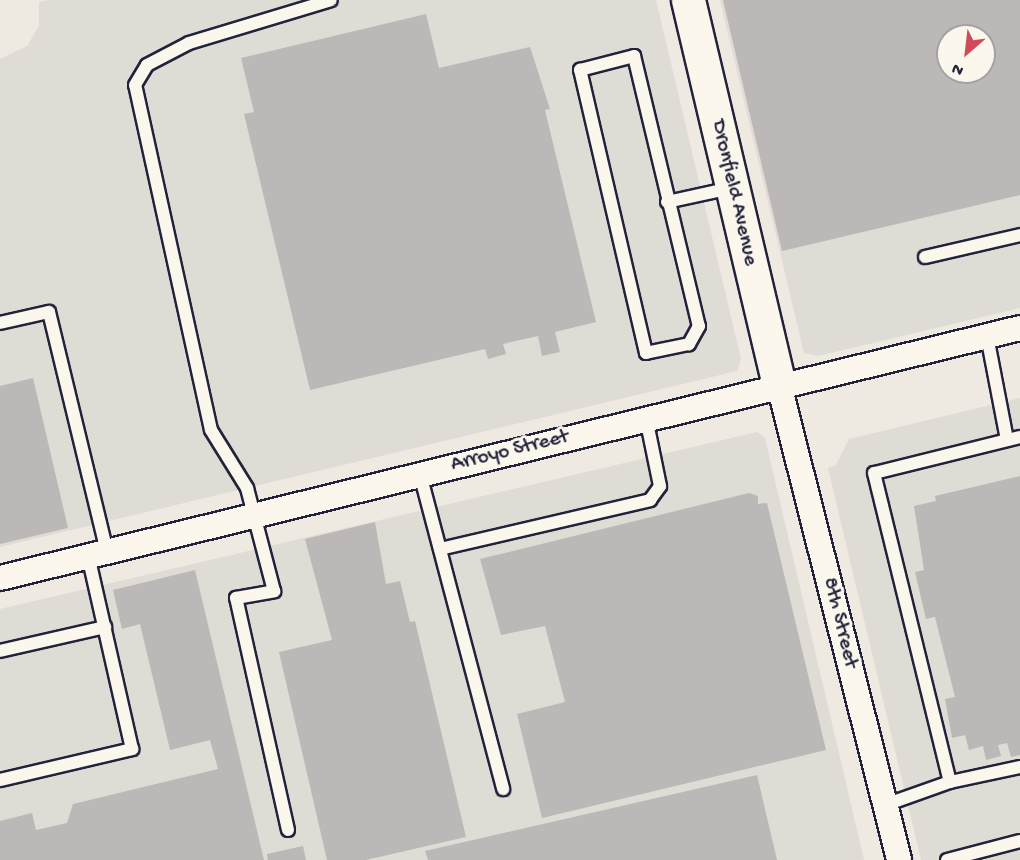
<!DOCTYPE html>
<style>
body{margin:0}
#map{position:relative;width:1020px;height:860px;overflow:hidden;background:#eeeae2;font-family:"Gochi Hand",sans-serif}
div>[style]{position:absolute}
[style*='--x']{left:calc(var(--x)*1px);top:calc(var(--y)*1px);width:calc(var(--w)*1px);rotate:calc(var(--a)*1deg)}
.built>*{inset:0;background:#dfdbd5}
.building>*{inset:0;background:#bcb8b8}
.roads{filter:drop-shadow(2px 0 #22223b) drop-shadow(-2px 0 #22223b) drop-shadow(0 2px #22223b) drop-shadow(0 -2px #22223b)}
.lane>*{height:12px;margin:-6px;padding:0 6px;transform-origin:6px;border-radius:6px;background:#fbf7ec}
.street>*{height:24px;margin:-12px;padding:0 12px;transform-origin:12px;border-radius:12px;background:#fbf7ec}
.secondary>*{height:33px;margin:-16.5px;padding:0 16.5px;transform-origin:16.5px;border-radius:16.5px;background:#fbf7ec}
span{translate:-50% -50%;white-space:nowrap;text-align:center;line-height:1.15;-webkit-text-stroke:6px #fbf7ec;paint-order:stroke}
.street-label{font-size:21px;color:#22223b}
.north{position:absolute;left:936px;top:24px;width:60px;height:60px;box-sizing:border-box;background:#fbf7ec;border:2px solid #a4a2a5;border-radius:50%;rotate:208deg;font-size:16px;font-weight:700;line-height:24px;text-align:center;color:#22223b}
.north::after{content:'';display:block;margin:auto;width:21px;height:27px;background:#d1495b;clip-path:polygon(50% 0,100% 100%,50% 72%,0 100%)}
</style>
<div id="map">
<div class="built">
<i style="clip-path:polygon(49px 0,656px 0,741px 359px,737px 371px,0 547px,0 59px,27px 46px,39px 26px,39px 2px)"></i>
<i style="clip-path:polygon(evenodd,720px 0,1020px 0,1020px 308px,818px 356px,804px 353px,720px 0,948px 36px,984px 36px,984px 72px,948px 72px,948px 36px)"></i>
<i style="clip-path:polygon(1020px 398px,1020px 860px,921px 860px,828px 468px,836px 465px,849px 439px)"></i>
<i style="clip-path:polygon(757px 432px,765px 438px,864px 860px,0 860px,0 609px)"></i>
</div>
<div class="building">
<i style="clip-path:polygon(evenodd,723px 0,1020px 0,1020px 195px,782px 251px,723px 0,948px 36px,984px 36px,984px 72px,948px 72px,948px 36px)"></i>
<i style="clip-path:polygon(426px 14px,439px 68px,530px 47px,550px 109px,545px 110px,596px 322px,555px 332px,560px 352px,542px 356px,538px 336px,503px 344px,506px 354px,488px 359px,485px 349px,310px 390px,244px 114px,254px 112px,241px 58px)"></i>
<i style="clip-path:polygon(33px 378px,68px 528px,0 544px,0 386px)"></i>
<i style="clip-path:polygon(1020px 476px,1020px 755px,1011px 757px,1007px 743px,998px 745px,1001px 756px,986px 760px,983px 746px,969px 750px,965px 735px,952px 738px,945px 699px,955px 697px,935px 617px,926px 619px,915px 572px,924px 570px,914px 506px,936px 501px,935px 496px)"></i>
<i style="clip-path:polygon(749px 493px,758px 496px,758px 504px,767px 503px,826px 750px,542px 818px,517px 714px,565px 702px,545px 626px,501px 635px,480px 559px)"></i>
<i style="clip-path:polygon(375px 522px,386px 584px,400px 581px,410px 622px,415px 621px,466px 837px,366px 860px,327px 860px,279px 652px,332px 640px,305px 539px)"></i>
<i style="clip-path:polygon(195px 570px,264px 860px,0 860px,0 821px,32px 813px,36px 830px,67px 823px,73px 804px,218px 769px,210px 740px,170px 750px,140px 624px,122px 629px,113px 590px)"></i>
<i style="clip-path:polygon(757px 775px,777px 860px,428px 860px,425px 851px)"></i>
<i style="clip-path:polygon(303px 846px,306px 860px,268px 860px,267px 854px)"></i>
</div>
<div class="roads">
<div class="lane">
<i style="--x:634;--y:56;--w:278;--a:76.5"></i>
<i style="--x:699;--y:326;--w:21;--a:119"></i>
<i style="--x:689;--y:344;--w:44;--a:168.2"></i>
<i style="--x:646;--y:353;--w:291;--a:-103.1"></i>
<i style="--x:580;--y:70;--w:56;--a:-14.5"></i>
<i style="--x:667;--y:202;--w:66;--a:-12.3"></i>
<i style="--x:925;--y:257;--w:98;--a:-13"></i>
<i style="--x:0;--y:323;--w:50;--a:-12.7"></i>
<i style="--x:49;--y:312;--w:246;--a:76.4"></i>
<i style="--x:987;--y:336;--w:106;--a:79.1"></i>
<i style="--x:1020;--y:437;--w:150;--a:166.1"></i>
<i style="--x:874;--y:473;--w:318;--a:76.2"></i>
<i style="--x:950;--y:782;--w:72;--a:-12.1"></i>
<i style="--x:420;--y:474;--w:326;--a:75.2"></i>
<i style="--x:440;--y:549;--w:216;--a:-13.1"></i>
<i style="--x:650;--y:500;--w:17;--a:-54"></i>
<i style="--x:660;--y:486;--w:69;--a:-101.6"></i>
<i style="--x:0;--y:651;--w:108;--a:-12.9"></i>
<i style="--x:0;--y:780;--w:136;--a:-13.2"></i>
<i style="--x:132;--y:749;--w:198;--a:-102.8"></i>
<i style="--x:885;--y:805;--w:69;--a:-19.5"></i>
<i style="--x:288;--y:830;--w:238;--a:-102.6"></i>
<i style="--x:236;--y:598;--w:39;--a:-10"></i>
<i style="--x:274;--y:591;--w:106;--a:-104.7"></i>
<i style="--x:247;--y:488;--w:68;--a:-121.8"></i>
<i style="--x:211;--y:430;--w:353;--a:-102.4"></i>
<i style="--x:135;--y:85;--w:23;--a:-59"></i>
<i style="--x:147;--y:65;--w:47;--a:-27.6"></i>
<i style="--x:189;--y:43;--w:148;--a:-16.8"></i>
<i style="--x:947;--y:860;--w:75;--a:-14.6"></i>
</div>
<div class="street">
<i style="--x:779;--y:385;--w:490;--a:75.8"></i>
<i style="--x:0;--y:578;--w:1050;--a:-13.77"></i>
</div>
<div class="secondary">
<i style="--x:688;--y:0;--w:396;--a:76.7"></i>
</div>
</div>
<div class="street-label">
<span style="left:733px;top:193px;rotate:77deg">Dronfield Avenue</span>
<span style="left:510px;top:452px;rotate:-14deg">Arroyo Street</span>
<span style="left:839px;top:623px;rotate:76deg">8th Street</span>
</div>
<div class="north">N</div>
</div>
